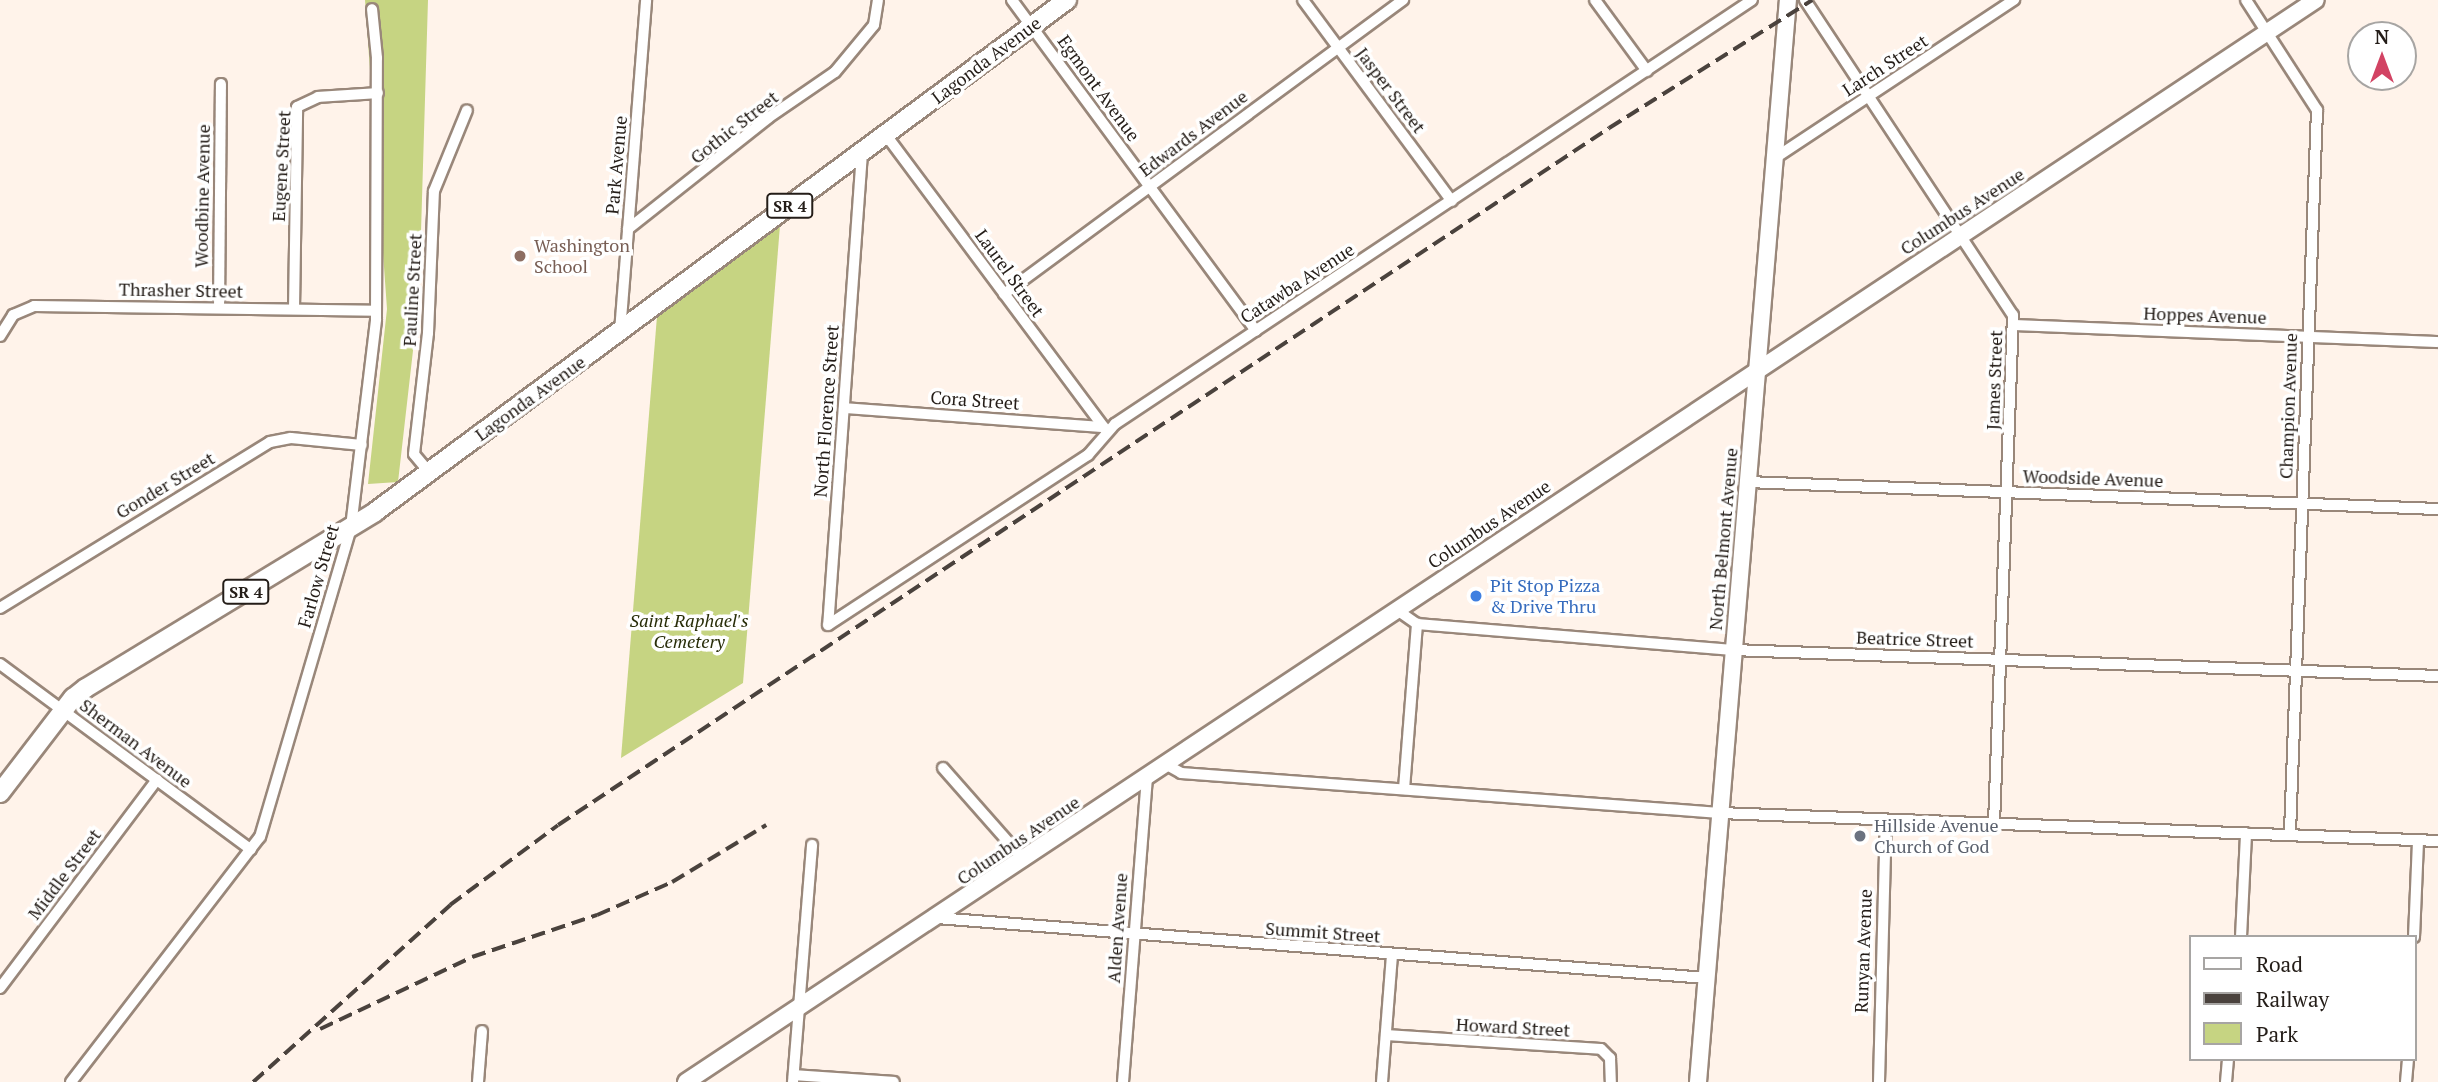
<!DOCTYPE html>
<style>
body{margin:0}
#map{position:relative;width:2438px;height:1082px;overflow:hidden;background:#fff3ea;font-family:"PT Serif",serif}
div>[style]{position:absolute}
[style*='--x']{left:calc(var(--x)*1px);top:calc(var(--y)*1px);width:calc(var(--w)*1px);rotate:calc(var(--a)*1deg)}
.green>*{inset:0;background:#c6d482}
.roads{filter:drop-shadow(2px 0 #99877a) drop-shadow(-2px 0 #99877a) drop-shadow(0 2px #99877a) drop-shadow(0 -2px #99877a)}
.street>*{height:10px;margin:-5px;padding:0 5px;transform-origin:5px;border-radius:5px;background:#fff}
.secondary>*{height:16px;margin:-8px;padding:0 8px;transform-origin:8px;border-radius:8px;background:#fff}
.primary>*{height:18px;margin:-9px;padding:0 9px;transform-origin:9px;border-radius:9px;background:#fff}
.rail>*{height:3.5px;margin-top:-1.75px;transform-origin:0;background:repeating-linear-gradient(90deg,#4a423d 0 14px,transparent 0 21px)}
.dots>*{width:19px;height:19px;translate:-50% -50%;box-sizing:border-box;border:4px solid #fff;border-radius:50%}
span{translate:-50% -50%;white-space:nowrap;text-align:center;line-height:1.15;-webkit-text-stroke:7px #fff;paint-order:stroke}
.shield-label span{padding:2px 5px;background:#fff;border:2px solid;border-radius:5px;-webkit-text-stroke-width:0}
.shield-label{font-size:16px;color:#241d18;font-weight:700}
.street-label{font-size:18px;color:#241d18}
.education-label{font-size:18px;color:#785e54}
.left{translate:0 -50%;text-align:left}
.shop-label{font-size:18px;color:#366cbe}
.park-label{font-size:18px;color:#282d08;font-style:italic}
.worship-label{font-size:18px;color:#5b616d}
.legend{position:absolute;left:2189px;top:935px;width:228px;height:126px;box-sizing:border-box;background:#fff;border:2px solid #a7a5a3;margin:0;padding:9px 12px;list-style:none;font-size:21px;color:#241d18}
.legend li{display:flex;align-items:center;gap:14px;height:35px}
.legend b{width:35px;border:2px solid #a7a5a3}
.north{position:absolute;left:2347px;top:21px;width:70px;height:70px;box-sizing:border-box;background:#fff;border:2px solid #a7a5a3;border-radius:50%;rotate:0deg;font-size:19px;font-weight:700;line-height:28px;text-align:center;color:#241d18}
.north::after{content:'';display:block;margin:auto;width:24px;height:32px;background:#d24363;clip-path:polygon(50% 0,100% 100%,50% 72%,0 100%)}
</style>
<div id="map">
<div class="green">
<i style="clip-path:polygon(365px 0,428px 0,419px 298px,398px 482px,368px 484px,387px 309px)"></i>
<i style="clip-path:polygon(781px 213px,743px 683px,621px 758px,658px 304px)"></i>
</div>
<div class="roads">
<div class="street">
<i style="--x:1012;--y:0;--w:411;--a:53.6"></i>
<i style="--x:1303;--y:0;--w:250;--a:53.5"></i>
<i style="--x:1595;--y:0;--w:88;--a:53.8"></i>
<i style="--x:1805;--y:0;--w:377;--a:56.6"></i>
<i style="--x:2013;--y:315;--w:509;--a:92.14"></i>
<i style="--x:2246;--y:0;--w:131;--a:57.2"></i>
<i style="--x:2317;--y:110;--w:725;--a:92.14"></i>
<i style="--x:886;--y:135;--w:370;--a:53.3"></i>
<i style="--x:862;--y:153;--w:473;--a:94.1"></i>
<i style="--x:828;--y:625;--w:311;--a:-33.2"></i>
<i style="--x:1088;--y:455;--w:41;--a:-48.9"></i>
<i style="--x:1115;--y:424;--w:765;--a:-33.65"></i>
<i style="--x:1775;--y:158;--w:287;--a:-33.5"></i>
<i style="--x:628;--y:229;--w:179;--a:-38.4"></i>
<i style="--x:768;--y:118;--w:81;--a:-34.5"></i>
<i style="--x:835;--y:72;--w:61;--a:-50.3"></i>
<i style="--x:874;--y:25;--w:25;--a:-81"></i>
<i style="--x:1004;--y:294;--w:496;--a:-36.4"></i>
<i style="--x:219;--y:308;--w:224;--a:-89.5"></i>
<i style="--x:294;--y:309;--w:202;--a:-89.1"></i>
<i style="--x:297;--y:107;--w:23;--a:-25"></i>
<i style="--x:318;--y:97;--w:60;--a:-3.8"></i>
<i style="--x:2013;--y:325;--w:425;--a:2.3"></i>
<i style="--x:620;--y:332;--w:333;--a:-85.5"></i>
<i style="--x:0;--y:336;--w:25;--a:-58"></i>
<i style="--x:13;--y:315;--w:23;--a:-23"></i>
<i style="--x:34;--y:306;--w:342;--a:0.8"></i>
<i style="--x:844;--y:408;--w:260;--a:4.2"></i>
<i style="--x:429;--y:472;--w:23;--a:-130"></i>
<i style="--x:414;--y:454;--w:122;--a:-83.4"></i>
<i style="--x:428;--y:333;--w:142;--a:-87.6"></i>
<i style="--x:434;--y:191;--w:87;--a:-67.8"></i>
<i style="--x:1747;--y:482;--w:692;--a:2.24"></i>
<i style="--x:0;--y:608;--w:317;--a:-31.6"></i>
<i style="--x:270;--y:442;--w:21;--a:-11"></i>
<i style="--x:291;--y:438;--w:71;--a:5.6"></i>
<i style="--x:1397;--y:610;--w:24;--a:35"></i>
<i style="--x:1417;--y:624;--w:317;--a:4.7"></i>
<i style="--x:1733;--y:650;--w:705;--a:2.11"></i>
<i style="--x:0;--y:664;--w:312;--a:36.5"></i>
<i style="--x:1165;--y:764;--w:18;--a:29"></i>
<i style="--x:1181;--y:773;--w:540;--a:4.24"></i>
<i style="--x:1720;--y:813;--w:719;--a:2.23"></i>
<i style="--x:943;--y:768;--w:123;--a:48.6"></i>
<i style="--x:1404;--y:789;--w:166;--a:-85.5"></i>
<i style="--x:937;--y:918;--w:772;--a:4.46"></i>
<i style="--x:2241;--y:937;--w:104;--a:-87.2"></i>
<i style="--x:2414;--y:937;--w:97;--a:-87.6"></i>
<i style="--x:0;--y:988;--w:261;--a:-53"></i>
<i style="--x:1386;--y:1035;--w:215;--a:3.7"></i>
<i style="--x:1601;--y:1049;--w:13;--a:45"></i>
<i style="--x:1610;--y:1058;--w:24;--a:88"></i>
<i style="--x:794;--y:1075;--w:100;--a:4"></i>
<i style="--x:71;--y:1082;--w:309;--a:-52.4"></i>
<i style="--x:260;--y:837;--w:323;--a:-73.6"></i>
<i style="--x:351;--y:527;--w:209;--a:-83.1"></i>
<i style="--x:376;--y:319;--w:261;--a:-89.8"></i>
<i style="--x:377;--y:58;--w:49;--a:-95.8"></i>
<i style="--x:478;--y:1082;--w:51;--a:-85.5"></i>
<i style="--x:793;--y:1082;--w:238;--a:-85.4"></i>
<i style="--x:1123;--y:1082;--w:306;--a:-85.5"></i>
<i style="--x:1382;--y:1082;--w:128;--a:-85.5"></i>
<i style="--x:1879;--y:1082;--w:262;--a:-88.5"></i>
<i style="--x:2226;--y:1082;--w:23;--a:-85"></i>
<i style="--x:2406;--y:1082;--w:23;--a:-85"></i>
</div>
<div class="secondary">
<i style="--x:686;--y:1082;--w:1956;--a:-33.58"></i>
<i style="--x:1698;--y:1082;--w:1086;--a:-85.25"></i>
</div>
<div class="primary">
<i style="--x:0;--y:793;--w:120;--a:-52.5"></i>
<i style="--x:73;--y:698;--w:16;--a:-38"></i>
<i style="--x:86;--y:688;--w:338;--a:-31.3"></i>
<i style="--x:375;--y:512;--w:861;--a:-36.5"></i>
</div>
</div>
<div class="rail">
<i style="--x:320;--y:1029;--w:168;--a:-25.3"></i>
<i style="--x:472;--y:957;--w:132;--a:-18.6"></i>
<i style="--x:597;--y:915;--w:82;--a:-23.7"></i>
<i style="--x:672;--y:882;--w:110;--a:-31.2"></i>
<i style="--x:253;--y:1082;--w:265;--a:-41.9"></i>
<i style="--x:450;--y:905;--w:134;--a:-36.5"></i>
<i style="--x:558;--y:825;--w:1261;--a:-33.55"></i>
<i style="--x:1609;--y:128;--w:240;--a:-32.2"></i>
</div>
<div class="dots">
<i style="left:520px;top:256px;background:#8d6e63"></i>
<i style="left:1476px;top:596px;background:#3f7fe0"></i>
<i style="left:1860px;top:836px;background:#6b7280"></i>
</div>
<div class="shield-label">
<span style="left:790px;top:206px">SR 4</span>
<span style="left:246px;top:592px">SR 4</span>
</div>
<div class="street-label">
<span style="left:986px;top:60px;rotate:-37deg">Lagonda Avenue</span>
<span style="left:1885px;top:65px;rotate:-33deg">Larch Street</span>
<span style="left:1099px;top:88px;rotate:54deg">Egmont Avenue</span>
<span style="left:1391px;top:90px;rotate:53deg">Jasper Street</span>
<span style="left:734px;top:127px;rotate:-38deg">Gothic Street</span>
<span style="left:1193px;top:133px;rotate:-37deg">Edwards Avenue</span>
<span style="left:616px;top:165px;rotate:-85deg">Park Avenue</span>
<span style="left:281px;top:166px;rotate:-87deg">Eugene Street</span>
<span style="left:202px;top:196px;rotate:-89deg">Woodbine Avenue</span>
<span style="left:1962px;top:211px;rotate:-33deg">Columbus Avenue</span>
<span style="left:1010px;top:273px;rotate:54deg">Laurel Street</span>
<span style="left:1297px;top:283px;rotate:-33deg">Catawba Avenue</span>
<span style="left:181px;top:290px;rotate:1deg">Thrasher Street</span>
<span style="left:412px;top:290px;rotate:-87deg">Pauline Street</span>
<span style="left:2205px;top:315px;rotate:2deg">Hoppes Avenue</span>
<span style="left:1994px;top:380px;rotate:-88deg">James Street</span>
<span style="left:530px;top:398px;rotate:-36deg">Lagonda Avenue</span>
<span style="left:975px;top:400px;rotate:4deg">Cora Street</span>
<span style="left:2288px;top:406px;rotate:-88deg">Champion Avenue</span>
<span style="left:826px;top:411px;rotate:-86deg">North Florence Street</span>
<span style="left:2093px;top:478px;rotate:2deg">Woodside Avenue</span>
<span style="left:165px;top:485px;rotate:-31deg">Gonder Street</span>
<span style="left:1489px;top:524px;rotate:-34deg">Columbus Avenue</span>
<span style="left:1723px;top:539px;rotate:-85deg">North Belmont Avenue</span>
<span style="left:318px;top:576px;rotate:-74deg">Farlow Street</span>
<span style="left:1915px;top:639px;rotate:2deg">Beatrice Street</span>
<span style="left:136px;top:743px;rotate:37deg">Sherman Avenue</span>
<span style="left:1018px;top:840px;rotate:-34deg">Columbus Avenue</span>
<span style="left:64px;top:874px;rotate:-53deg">Middle Street</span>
<span style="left:1117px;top:928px;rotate:-86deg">Alden Avenue</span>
<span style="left:1323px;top:932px;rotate:4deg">Summit Street</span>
<span style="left:1863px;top:951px;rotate:-88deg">Runyan Avenue</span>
<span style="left:1513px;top:1027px;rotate:3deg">Howard Street</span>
</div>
<div class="education-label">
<span class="left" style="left:534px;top:256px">Washington<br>School</span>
</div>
<div class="shop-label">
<span class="left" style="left:1490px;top:596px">Pit Stop Pizza<br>&amp; Drive Thru</span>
</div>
<div class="park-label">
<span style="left:689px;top:631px">Saint Raphael's<br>Cemetery</span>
</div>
<div class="worship-label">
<span class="left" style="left:1874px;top:836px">Hillside Avenue<br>Church of God</span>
</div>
<ul class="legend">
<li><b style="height:9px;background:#fff"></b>Road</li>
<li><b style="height:9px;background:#4a423d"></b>Railway</li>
<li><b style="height:19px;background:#c6d482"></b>Park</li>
</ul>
<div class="north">N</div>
</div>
